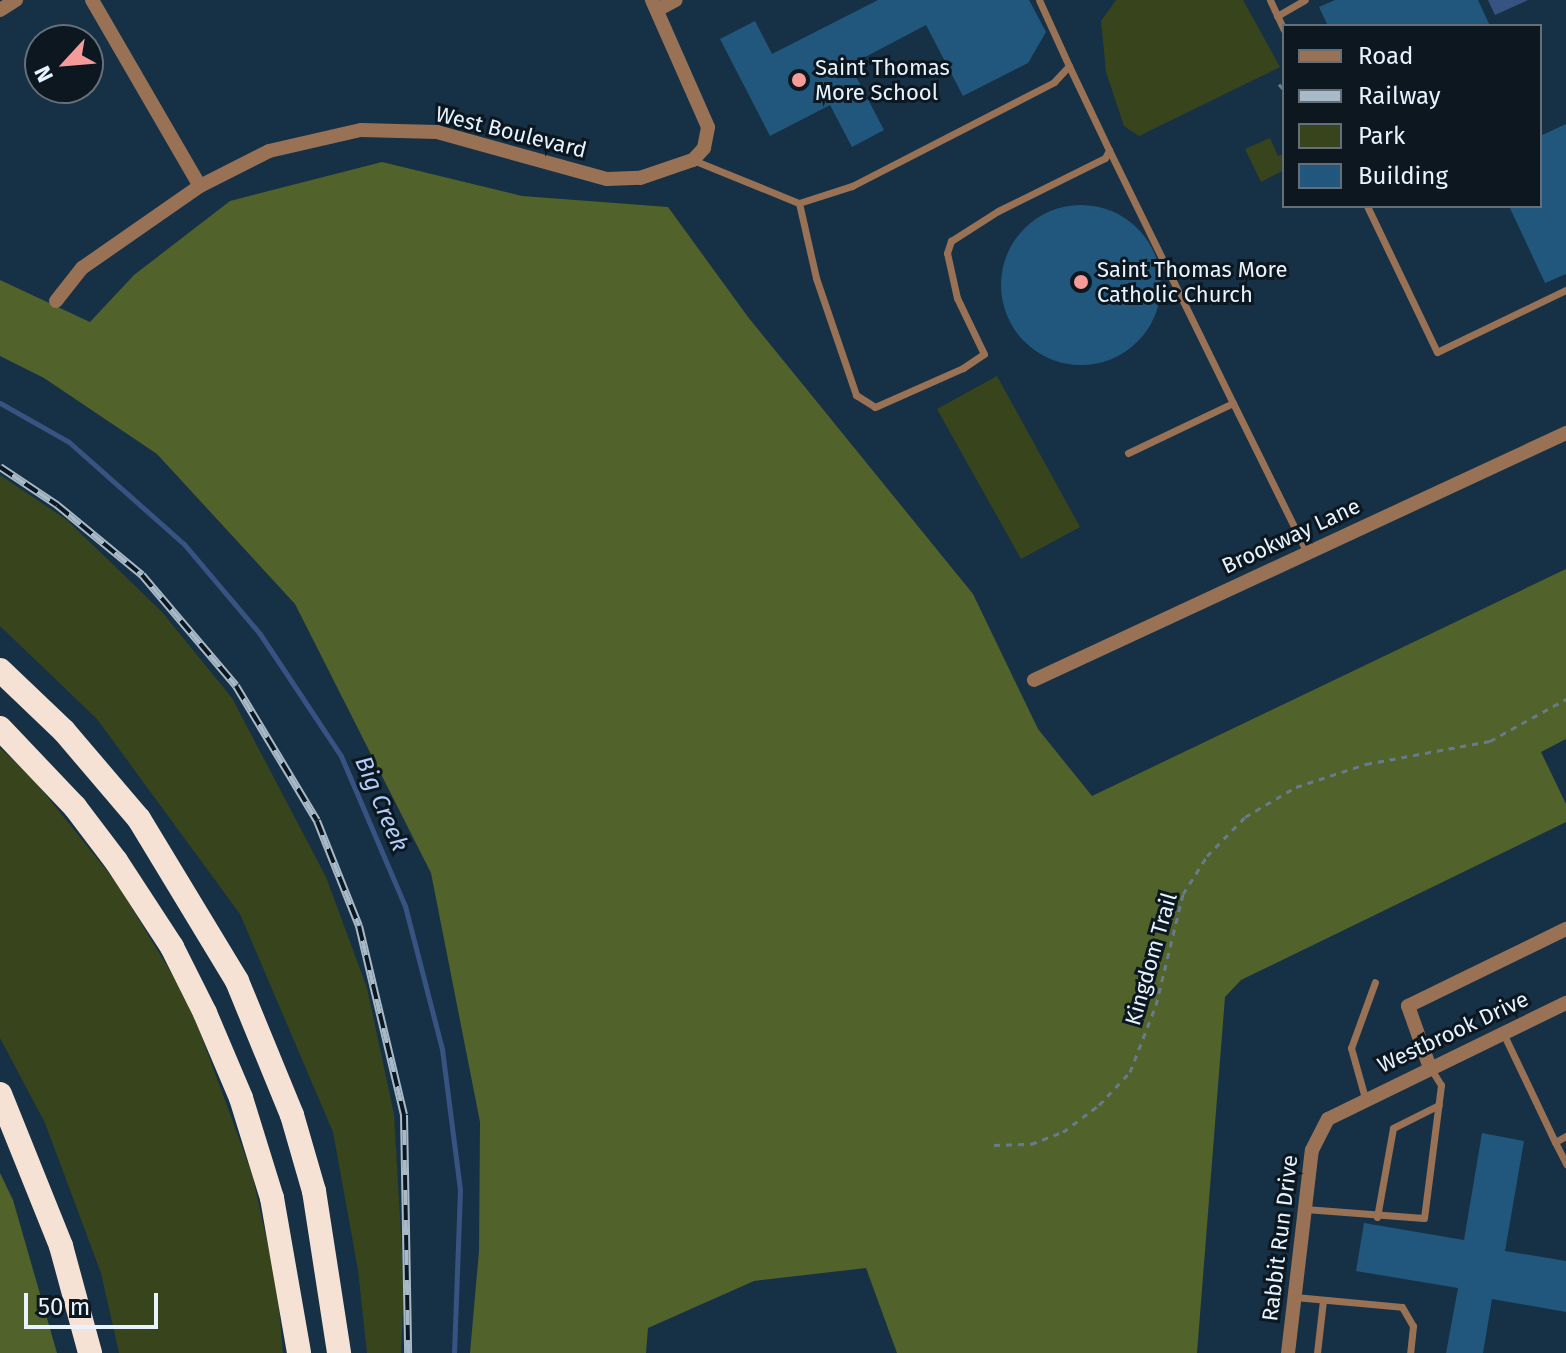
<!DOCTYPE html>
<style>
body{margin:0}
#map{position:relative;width:1566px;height:1353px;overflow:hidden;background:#163145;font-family:"Fira Sans",sans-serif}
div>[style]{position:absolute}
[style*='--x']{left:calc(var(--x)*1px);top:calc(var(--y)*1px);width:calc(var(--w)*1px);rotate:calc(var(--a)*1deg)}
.green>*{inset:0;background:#38441b}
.forest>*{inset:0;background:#51622a}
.water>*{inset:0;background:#375382}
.stream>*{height:5px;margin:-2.5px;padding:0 2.5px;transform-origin:2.5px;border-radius:2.5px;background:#375382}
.building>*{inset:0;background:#22577d}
.round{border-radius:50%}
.path>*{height:3px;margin-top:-1.5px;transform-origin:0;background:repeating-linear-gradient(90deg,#667c8d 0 6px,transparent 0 12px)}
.service>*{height:7px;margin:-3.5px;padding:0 3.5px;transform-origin:3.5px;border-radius:3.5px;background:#997155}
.minor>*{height:14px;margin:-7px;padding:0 7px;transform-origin:7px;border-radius:7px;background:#997155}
.motorway>*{height:24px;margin:-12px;padding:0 12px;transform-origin:12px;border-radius:12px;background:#f6e2d5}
.rail>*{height:8px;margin-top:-4px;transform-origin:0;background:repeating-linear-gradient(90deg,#0c1720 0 15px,#a8b9c7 0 30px);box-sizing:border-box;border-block:2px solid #a8b9c7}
.dots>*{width:22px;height:22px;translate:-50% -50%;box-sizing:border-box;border:4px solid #0c1720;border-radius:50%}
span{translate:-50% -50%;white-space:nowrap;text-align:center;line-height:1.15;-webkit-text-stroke:6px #0c1720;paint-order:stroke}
.poi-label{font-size:22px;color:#e7f4ff}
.left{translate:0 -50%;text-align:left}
.street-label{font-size:22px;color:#e7f4ff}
.water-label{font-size:24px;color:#b2cdf9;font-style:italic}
.legend{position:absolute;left:1282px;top:24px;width:260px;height:184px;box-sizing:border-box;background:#0c1720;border:2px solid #646f79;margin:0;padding:10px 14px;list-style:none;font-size:24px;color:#e7f4ff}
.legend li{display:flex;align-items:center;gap:16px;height:40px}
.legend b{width:40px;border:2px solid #646f79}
.north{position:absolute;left:24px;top:24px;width:80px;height:80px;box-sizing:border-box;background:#0c1720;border:2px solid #646f79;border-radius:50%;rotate:244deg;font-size:22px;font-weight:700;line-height:32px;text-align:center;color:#e7f4ff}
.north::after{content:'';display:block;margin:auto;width:28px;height:36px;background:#f59b9a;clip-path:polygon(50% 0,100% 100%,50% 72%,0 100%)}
.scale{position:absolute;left:24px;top:1293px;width:134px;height:36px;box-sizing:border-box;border:4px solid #e7f4ff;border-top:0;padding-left:10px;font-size:24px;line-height:28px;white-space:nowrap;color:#e7f4ff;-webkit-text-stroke:6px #0c1720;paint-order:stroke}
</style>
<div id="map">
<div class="green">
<i style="clip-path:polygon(1116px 0,1243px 0,1280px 67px,1139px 136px,1124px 126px,1106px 72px,1101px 21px)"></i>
<i style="clip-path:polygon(1270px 138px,1278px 156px,1284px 154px,1284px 170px,1261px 182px,1245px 149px)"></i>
<i style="clip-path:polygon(997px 376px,1080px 527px,1021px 559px,937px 409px)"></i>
<i style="clip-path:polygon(0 475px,67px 520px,162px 612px,232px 698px,326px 877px,367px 988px,394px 1114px,404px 1285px,401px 1353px,367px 1353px,358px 1270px,333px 1132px,240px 914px,97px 719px,0 626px)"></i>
<i style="clip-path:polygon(0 748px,30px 775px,116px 882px,189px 1002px,252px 1174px,277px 1285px,283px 1353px,119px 1353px,101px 1273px,45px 1123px,0 1038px)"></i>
</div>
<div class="forest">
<i style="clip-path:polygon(382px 162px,522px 196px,668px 207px,748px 317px,973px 594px,1038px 729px,1092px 796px,1566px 569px,1566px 739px,1541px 752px,1566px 804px,1566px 822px,1241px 980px,1225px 997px,1197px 1353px,897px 1353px,866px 1268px,754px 1281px,648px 1328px,646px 1353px,470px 1353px,479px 1251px,480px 1122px,431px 873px,295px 604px,157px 454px,44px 378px,0 356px,0 280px,90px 322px,134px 275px,230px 201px)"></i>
<i style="clip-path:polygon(0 1173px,13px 1200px,57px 1353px,0 1353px)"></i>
</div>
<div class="water">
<i style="clip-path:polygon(1488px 0,1528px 0,1495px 15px)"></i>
</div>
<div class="stream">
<i style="--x:0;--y:403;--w:79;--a:29.5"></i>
<i style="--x:69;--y:442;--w:154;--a:41.6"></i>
<i style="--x:184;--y:544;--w:118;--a:49.8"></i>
<i style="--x:260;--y:634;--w:146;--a:56.4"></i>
<i style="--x:341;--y:756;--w:163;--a:66.9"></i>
<i style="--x:405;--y:906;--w:148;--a:75.5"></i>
<i style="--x:442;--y:1049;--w:142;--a:82.7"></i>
<i style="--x:460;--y:1190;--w:163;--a:92.1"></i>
</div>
<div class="building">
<i style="clip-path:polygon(878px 0,1029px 0,1046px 32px,1028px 63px,963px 96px,926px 25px,850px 65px,884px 130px,852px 147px,830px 105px,770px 136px,720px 39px,755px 21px,772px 54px)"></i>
<i style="clip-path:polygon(1335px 0,1478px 0,1490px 26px,1328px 26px,1319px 7px)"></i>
<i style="clip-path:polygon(1566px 124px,1566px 274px,1545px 283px,1509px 206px,1540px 206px,1540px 136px)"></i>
<i class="round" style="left:1001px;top:205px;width:160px;height:160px"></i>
<i style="clip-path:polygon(1482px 1133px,1524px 1141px,1505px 1251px,1566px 1261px,1566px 1312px,1492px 1299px,1483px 1353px,1446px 1353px,1458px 1288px,1356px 1271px,1364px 1223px,1464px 1240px)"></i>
</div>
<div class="path">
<i style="--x:1279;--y:84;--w:8;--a:50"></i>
<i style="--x:994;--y:1145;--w:37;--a:-2"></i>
<i style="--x:1031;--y:1144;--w:34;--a:-21"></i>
<i style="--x:1063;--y:1132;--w:45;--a:-36.9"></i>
<i style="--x:1099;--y:1105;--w:45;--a:-46.8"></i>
<i style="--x:1130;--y:1072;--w:72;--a:-68.8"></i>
<i style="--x:1156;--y:1005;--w:114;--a:-76.3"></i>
<i style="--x:1183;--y:894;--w:45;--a:-57.7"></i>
<i style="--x:1207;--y:856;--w:54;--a:-45.7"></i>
<i style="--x:1245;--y:817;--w:59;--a:-30.5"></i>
<i style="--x:1296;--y:787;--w:74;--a:-18.2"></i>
<i style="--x:1366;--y:764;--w:126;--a:-10.5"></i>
<i style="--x:1490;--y:741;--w:87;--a:-28.9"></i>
</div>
<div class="service">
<i style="--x:1270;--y:0;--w:33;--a:65"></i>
<i style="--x:1277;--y:16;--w:32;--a:-30"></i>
<i style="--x:1109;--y:150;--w:282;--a:63.9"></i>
<i style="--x:693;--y:160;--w:114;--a:22.1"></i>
<i style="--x:799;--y:203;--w:56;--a:-17.8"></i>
<i style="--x:852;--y:186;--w:227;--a:-27.2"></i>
<i style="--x:1054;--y:82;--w:22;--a:-47"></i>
<i style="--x:1069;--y:66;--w:72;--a:-114.4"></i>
<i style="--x:799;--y:203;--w:77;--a:77.2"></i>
<i style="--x:816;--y:278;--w:124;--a:71.1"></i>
<i style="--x:856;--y:395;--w:22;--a:32"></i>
<i style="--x:875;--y:407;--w:96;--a:-23.9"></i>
<i style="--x:963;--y:368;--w:25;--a:-34"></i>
<i style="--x:984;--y:354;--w:62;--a:-115.7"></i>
<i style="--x:957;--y:298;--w:46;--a:-102.5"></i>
<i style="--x:947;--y:253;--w:13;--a:-72"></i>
<i style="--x:951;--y:241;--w:56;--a:-32.6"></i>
<i style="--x:998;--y:211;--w:119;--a:-26.4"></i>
<i style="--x:1105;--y:158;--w:9;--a:-63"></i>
<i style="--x:1109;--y:150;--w:93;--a:-115.5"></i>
<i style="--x:1367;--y:206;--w:162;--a:64.4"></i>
<i style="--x:1437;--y:352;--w:143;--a:-25.7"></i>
<i style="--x:1128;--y:453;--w:116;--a:-25.5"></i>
<i style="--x:1233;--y:403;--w:167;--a:63.7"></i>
<i style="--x:1503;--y:1033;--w:121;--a:64.5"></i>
<i style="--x:1555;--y:1142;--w:13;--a:-29"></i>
<i style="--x:1365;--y:1098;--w:52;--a:-105.6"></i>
<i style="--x:1351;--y:1048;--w:70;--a:-70"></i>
<i style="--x:1555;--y:1142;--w:25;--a:63"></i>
<i style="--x:1305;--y:1209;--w:119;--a:4.3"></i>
<i style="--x:1424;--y:1218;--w:134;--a:-82.7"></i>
<i style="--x:1441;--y:1085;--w:19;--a:-122"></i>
<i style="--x:1377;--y:1217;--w:90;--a:-79.8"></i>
<i style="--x:1393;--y:1128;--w:51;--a:-26.6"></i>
<i style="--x:1295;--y:1297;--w:107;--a:5.3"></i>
<i style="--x:1402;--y:1307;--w:22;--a:60"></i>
<i style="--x:1413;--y:1326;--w:27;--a:96"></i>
<i style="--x:1317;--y:1353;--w:53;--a:-83.5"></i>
</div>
<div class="minor">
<i style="--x:92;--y:0;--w:215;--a:59.9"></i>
<i style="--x:0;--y:10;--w:19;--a:-32"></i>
<i style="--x:657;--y:10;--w:21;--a:-28"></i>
<i style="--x:56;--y:301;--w:42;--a:-51.8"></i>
<i style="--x:82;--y:268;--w:144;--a:-34.8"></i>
<i style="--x:200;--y:186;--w:77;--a:-26.9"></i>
<i style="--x:269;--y:151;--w:94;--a:-12.9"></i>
<i style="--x:361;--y:130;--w:76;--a:1.5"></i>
<i style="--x:437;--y:132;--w:176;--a:15.5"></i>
<i style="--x:607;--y:179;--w:33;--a:-2"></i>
<i style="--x:640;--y:178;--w:56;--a:-18.8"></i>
<i style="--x:693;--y:160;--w:16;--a:-47"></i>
<i style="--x:704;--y:148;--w:21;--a:-79"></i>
<i style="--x:708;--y:127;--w:139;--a:-113.8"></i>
<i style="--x:1034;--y:680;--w:587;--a:-24.9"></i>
<i style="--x:1430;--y:1068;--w:66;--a:-109.5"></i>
<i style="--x:1408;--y:1006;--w:176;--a:-26"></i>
<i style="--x:1288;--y:1353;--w:204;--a:-83.3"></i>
<i style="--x:1312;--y:1150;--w:35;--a:-63"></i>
<i style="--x:1328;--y:1119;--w:265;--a:-26"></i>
</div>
<div class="motorway">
<i style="--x:0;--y:670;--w:88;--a:43.6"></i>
<i style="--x:64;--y:731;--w:116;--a:49.6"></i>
<i style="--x:139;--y:819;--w:189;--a:58.8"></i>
<i style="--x:237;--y:981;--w:145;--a:67.7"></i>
<i style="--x:292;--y:1115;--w:79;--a:73.9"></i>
<i style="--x:314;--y:1191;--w:164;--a:81.2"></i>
<i style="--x:0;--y:728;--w:109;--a:46.5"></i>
<i style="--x:75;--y:807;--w:68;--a:52.8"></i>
<i style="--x:116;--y:861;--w:103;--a:56.9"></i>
<i style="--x:172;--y:947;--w:74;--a:63.4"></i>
<i style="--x:205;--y:1013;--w:92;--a:67"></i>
<i style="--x:241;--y:1098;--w:105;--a:72.8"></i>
<i style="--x:272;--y:1198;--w:157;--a:80.1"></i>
<i style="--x:0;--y:1094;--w:164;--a:68.1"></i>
<i style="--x:61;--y:1246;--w:111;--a:74.8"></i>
</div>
<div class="rail">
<i style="--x:0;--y:467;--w:69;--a:33.7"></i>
<i style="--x:57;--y:505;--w:110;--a:39.5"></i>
<i style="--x:142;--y:575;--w:145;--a:49.7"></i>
<i style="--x:236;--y:686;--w:157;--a:59"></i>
<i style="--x:317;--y:821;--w:113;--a:68.2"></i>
<i style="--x:359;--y:926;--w:194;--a:76.6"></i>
<i style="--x:404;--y:1115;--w:238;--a:89"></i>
</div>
<div class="dots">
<i style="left:799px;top:80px;background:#f59b9a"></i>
<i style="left:1081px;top:282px;background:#f59b9a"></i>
</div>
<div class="poi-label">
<span class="left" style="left:815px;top:80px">Saint Thomas<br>More School</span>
<span class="left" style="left:1097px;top:282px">Saint Thomas More<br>Catholic Church</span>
</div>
<div class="street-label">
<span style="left:511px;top:132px;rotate:14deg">West Boulevard</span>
<span style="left:1291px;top:536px;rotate:-25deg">Brookway Lane</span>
<span style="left:1151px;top:959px;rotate:-74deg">Kingdom Trail</span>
<span style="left:1453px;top:1032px;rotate:-25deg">Westbrook Drive</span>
<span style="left:1280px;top:1238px;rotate:-83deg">Rabbit Run Drive</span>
</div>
<div class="water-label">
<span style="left:381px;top:804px;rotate:67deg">Big Creek</span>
</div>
<ul class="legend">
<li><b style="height:10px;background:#997155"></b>Road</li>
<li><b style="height:10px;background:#a8b9c7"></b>Railway</li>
<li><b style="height:22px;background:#38441b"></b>Park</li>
<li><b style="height:22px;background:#22577d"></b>Building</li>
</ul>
<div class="north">N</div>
<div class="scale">50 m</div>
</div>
